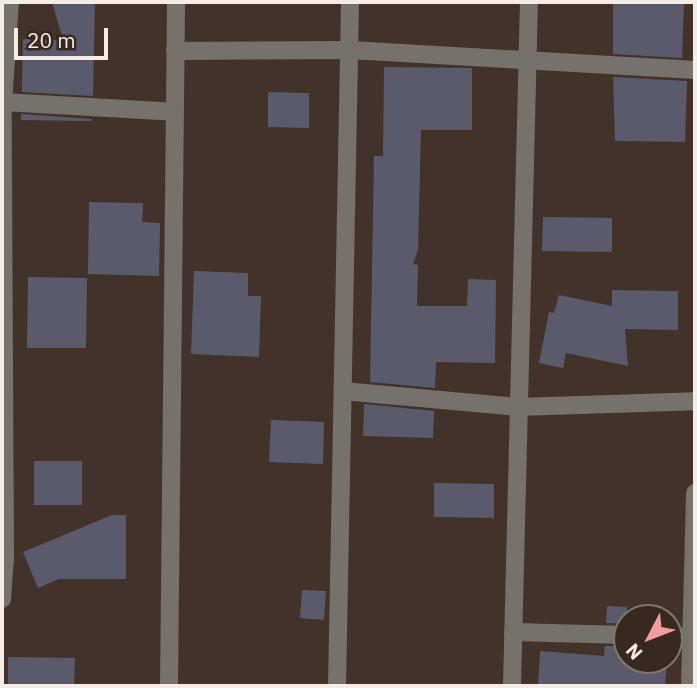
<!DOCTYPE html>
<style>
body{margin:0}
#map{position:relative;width:697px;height:688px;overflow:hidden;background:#42322a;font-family:"IBM Plex Sans",sans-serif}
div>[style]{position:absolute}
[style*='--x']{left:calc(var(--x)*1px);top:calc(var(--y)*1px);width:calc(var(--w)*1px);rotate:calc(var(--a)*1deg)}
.building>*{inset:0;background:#595b6c}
.minor>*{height:18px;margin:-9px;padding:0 9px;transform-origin:9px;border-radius:9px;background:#76716a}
span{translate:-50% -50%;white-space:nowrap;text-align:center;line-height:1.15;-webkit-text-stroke:7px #372820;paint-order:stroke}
.frame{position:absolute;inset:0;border:4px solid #f6ece6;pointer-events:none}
.north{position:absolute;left:613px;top:604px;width:70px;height:70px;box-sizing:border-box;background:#372820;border:2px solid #83766f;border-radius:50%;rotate:228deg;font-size:19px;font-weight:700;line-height:28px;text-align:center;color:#f6ece6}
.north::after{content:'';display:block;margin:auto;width:24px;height:32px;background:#f49aa1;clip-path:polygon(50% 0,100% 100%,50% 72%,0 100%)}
.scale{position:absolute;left:14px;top:28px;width:94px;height:32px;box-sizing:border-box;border:4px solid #f6ece6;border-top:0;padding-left:9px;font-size:21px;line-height:24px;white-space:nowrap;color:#f6ece6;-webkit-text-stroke:5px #372820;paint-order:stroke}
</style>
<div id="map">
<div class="building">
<i style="clip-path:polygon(52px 2px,95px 2px,93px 96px,22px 92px,23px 39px,63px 40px)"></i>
<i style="clip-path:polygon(613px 2px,684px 2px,682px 58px,613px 54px)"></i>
<i style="clip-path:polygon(384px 67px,472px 68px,472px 130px,421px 130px,418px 250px,413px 264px,418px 265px,417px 306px,467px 306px,468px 279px,496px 280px,495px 363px,436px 362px,435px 388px,370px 382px,374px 156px,383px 156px)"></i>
<i style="clip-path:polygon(613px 77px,687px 81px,685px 142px,615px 141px)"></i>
<i style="clip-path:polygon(268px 92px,309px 93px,309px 128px,268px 127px)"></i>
<i style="clip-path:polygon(21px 114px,92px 119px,92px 121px,21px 120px)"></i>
<i style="clip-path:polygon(89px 202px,143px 203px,142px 222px,160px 223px,159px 276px,88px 274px)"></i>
<i style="clip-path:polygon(543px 217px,612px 218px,612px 252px,542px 251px)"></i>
<i style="clip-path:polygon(194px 271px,248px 273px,248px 296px,261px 296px,259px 357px,191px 354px)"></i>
<i style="clip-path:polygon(28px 277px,87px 278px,86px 348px,27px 348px)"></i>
<i style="clip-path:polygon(612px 290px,678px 291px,678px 330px,625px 329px,628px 366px,566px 353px,563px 368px,539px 363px,549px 312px,554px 313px,559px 295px,612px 306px)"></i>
<i style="clip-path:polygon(364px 404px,434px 411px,433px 438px,363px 436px)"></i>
<i style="clip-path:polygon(271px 420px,324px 422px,323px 464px,269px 462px)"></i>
<i style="clip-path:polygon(34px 461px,82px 461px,82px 505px,34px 505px)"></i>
<i style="clip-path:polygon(434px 483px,494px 484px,494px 518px,434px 517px)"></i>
<i style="clip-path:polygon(112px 515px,126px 515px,126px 579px,59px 579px,38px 588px,23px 552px)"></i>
<i style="clip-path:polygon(302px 590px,326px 591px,324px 620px,300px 618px)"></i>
<i style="clip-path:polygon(607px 606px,627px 607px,627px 624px,606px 623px)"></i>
<i style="clip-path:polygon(605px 646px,627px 646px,627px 660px,667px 660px,665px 686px,538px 686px,540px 651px,604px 656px)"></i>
<i style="clip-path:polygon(8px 657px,75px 658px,74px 686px,8px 686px)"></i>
</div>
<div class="minor">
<i style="--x:175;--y:51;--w:175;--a:-0.3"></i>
<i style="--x:350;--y:50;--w:346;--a:3.3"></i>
<i style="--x:3;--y:102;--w:171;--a:3.3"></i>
<i style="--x:343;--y:391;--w:176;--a:5.2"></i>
<i style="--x:518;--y:407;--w:177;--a:-1.9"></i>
<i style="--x:2;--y:599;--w:39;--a:-86"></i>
<i style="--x:5;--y:560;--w:458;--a:-90.3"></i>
<i style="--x:3;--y:102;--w:100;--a:-86"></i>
<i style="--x:513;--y:632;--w:114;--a:1.5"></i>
<i style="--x:669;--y:636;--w:21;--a:3"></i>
<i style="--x:169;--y:686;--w:684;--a:-89.41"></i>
<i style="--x:337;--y:686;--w:684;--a:-88.91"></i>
<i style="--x:512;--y:686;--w:684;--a:-88.58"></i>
<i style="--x:690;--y:686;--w:193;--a:-88.5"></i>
</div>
<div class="frame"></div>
<div class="north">N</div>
<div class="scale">20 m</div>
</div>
